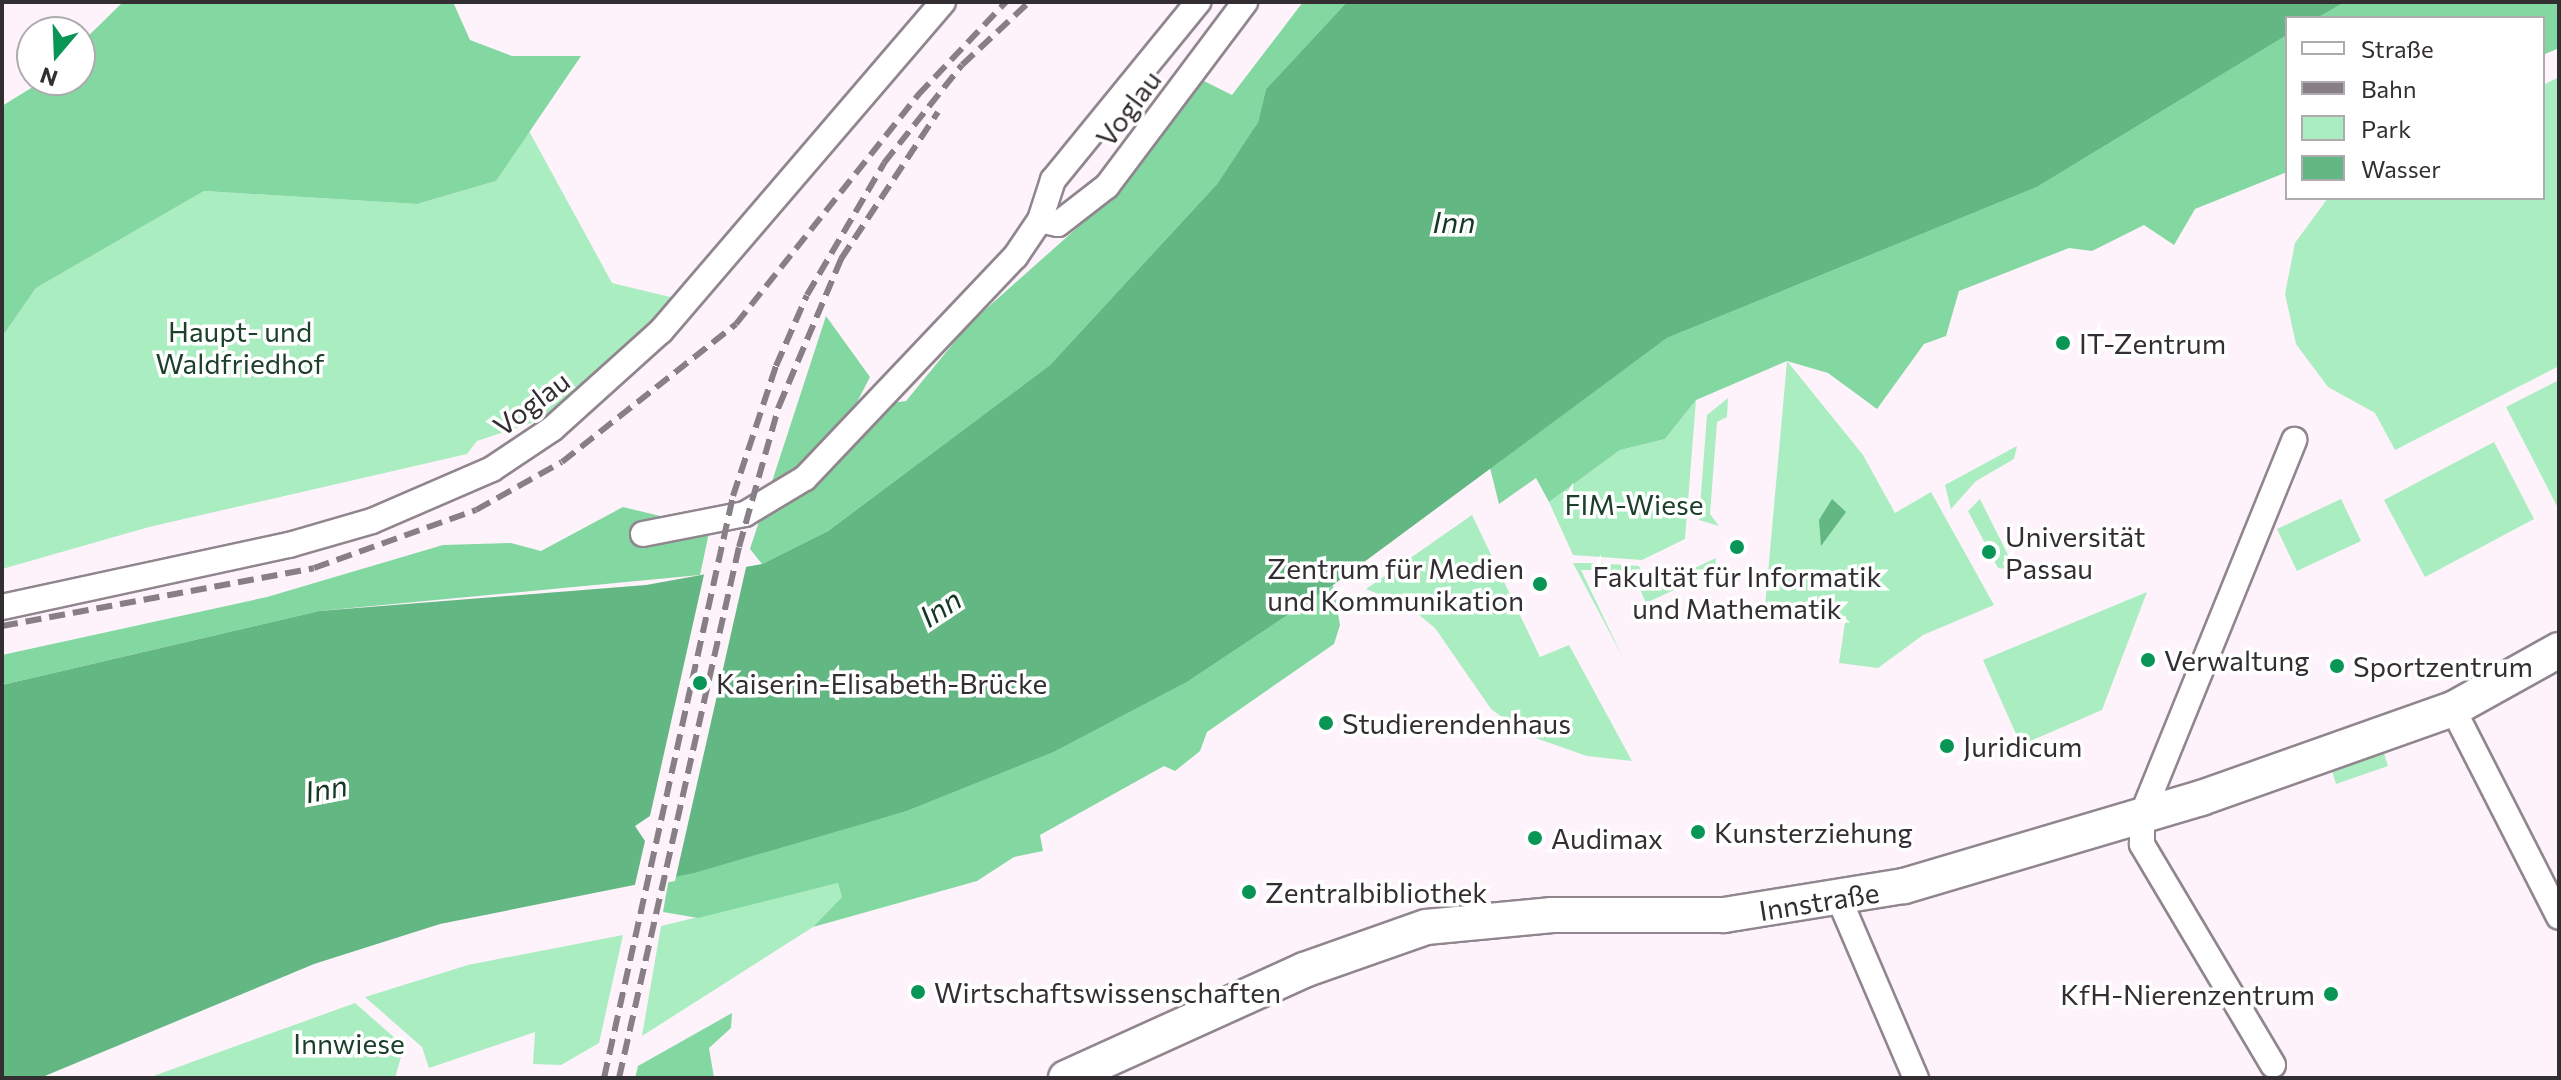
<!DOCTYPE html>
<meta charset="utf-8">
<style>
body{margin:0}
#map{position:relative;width:2561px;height:1080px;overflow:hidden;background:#fef2fb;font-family:Commissioner,sans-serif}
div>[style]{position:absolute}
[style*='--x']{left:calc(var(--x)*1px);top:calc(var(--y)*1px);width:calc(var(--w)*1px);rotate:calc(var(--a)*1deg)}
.green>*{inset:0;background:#aaedc0}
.forest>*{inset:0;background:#83d8a1}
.water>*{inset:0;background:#62b782}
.pier>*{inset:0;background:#fef2fb}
.roads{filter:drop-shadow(2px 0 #91868e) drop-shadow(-2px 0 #91868e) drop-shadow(0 2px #91868e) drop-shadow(0 -2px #91868e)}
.street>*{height:24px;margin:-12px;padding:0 12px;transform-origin:12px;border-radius:12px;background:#fff}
.secondary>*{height:34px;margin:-17px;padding:0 17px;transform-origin:17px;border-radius:17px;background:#fff}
.rail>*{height:6px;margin-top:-3px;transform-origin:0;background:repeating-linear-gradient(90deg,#877f85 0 16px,transparent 0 24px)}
.dots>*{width:22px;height:22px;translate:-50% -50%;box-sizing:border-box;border:4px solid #fff;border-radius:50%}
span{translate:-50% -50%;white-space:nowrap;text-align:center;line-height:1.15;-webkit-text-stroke:7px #fff;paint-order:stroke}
.street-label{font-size:28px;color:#332e32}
.park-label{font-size:28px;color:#1c402a}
.poi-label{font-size:28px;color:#332e32}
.left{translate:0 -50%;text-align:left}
.right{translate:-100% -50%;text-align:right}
.water-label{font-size:30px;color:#133822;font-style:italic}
.frame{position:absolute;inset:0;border:4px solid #332e32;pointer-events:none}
.legend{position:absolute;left:2285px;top:16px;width:260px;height:184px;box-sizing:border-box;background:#fff;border:2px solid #adabad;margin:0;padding:10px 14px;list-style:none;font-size:24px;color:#332e32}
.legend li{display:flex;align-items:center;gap:16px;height:40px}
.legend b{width:40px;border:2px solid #adabad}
.north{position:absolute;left:16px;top:16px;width:80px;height:80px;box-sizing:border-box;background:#fff;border:2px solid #adabad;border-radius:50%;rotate:199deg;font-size:22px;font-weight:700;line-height:32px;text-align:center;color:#332e32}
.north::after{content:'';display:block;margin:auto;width:28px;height:36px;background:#099555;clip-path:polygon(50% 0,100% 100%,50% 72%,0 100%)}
</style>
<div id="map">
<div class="green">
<i style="clip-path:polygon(2559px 77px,2559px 366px,2395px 450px,2375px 413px,2328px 387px,2296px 344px,2285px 294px,2295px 243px,2328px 198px,2543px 198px,2543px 85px)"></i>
<i style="clip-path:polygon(529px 131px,612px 283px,674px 298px,632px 348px,555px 415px,477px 441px,467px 454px,149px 527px,2px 569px,2px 337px,36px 288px,204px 191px,417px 204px,496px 181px)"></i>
<i style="clip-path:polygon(1787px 361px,1863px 455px,1895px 513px,1931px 492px,1994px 605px,1923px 635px,1878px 668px,1839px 663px,1846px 616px,1765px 607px)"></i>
<i style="clip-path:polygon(2559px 380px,2559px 510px,2506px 407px)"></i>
<i style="clip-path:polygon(1728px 398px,1727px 417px,1717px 422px,1710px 514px,1719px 526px,1699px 520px,1707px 415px)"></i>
<i style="clip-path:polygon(1696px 400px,1685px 539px,1642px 560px,1573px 555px,1549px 502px,1620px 450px,1665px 439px)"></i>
<i style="clip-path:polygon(2494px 442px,2534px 519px,2425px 577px,2384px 500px)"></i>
<i style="clip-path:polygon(2017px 446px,2014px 459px,1976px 481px,1951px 509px,1945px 485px)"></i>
<i style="clip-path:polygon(1980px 499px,2010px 559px,2015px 570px,1998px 568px,1968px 511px)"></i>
<i style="clip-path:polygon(2341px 499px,2361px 541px,2297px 571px,2277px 529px)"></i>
<i style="clip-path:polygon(1472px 515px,1540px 657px,1569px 645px,1632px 761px,1587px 756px,1527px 735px,1491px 709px,1435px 628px,1408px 606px,1366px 589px)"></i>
<i style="clip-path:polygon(1716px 558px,1715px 571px,1646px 603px,1632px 571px,1609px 570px,1609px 564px,1639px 566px,1650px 589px)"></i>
<i style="clip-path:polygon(1573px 563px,1604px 563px,1604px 570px,1581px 570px,1623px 658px)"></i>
<i style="clip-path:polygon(2147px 592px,2102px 710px,2021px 745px,1983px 660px)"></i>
<i style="clip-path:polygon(2384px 753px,2388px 766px,2336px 784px,2332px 771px)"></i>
<i style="clip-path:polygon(838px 883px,843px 896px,813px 927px,642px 1036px,661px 926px)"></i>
<i style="clip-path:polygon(623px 935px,599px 1043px,561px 1065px,533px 1064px,535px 1032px,429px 1068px,422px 1047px,365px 997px,468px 965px)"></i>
<i style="clip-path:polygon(355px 1003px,404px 1046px,395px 1078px,148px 1078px)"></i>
</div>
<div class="forest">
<i style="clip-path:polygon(123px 2px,453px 2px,470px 40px,512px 56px,581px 56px,496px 181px,417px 204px,204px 191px,36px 288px,2px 337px,2px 106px,44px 80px,80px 80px,80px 44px)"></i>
<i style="clip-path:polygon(1303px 2px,1347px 2px,1266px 89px,1258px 122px,1217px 184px,1050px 365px,828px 531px,762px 564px,750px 549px,826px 316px,870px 377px,854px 408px,906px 401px,970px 323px,1086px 220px,1202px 80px,1232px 95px)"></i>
<i style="clip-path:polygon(2345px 2px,2559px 2px,2559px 48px,2543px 55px,2543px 18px,2317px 18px)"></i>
<i style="clip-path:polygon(2287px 35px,2287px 172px,2195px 209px,2174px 245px,2144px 225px,2092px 251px,2069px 248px,1959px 291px,1946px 336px,1924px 344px,1877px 409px,1828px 373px,1787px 361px,1696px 400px,1665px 439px,1620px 450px,1549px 502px,1536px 478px,1499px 504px,1490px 468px,1667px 338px,2037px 187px)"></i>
<i style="clip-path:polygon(623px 507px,710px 528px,700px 575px,319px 611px,2px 685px,2px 655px,267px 597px,443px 545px,511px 543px,541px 551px)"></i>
<i style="clip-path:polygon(1333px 585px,1340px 625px,1334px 644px,1207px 732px,1200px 751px,1175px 771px,1164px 766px,1040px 835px,1043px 851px,1014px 857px,977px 881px,813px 927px,842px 897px,838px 883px,698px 918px,663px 912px,669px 878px,907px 811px,1054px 752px,1187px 682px)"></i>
<i style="clip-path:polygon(732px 1013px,731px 1028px,709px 1048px,714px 1078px,635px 1078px,638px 1066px)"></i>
</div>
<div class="water">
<i style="clip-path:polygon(1347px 2px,2345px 2px,2317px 18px,2287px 18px,2287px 35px,2037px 187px,1667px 338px,1333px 585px,1187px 682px,1054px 752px,907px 811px,694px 873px,440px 924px,314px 964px,40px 1078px,2px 1078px,2px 685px,319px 611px,646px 585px,762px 564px,828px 531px,1050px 365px,1217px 184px,1258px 122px,1266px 89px)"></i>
<i style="clip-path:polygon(1832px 499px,1846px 512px,1821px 546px,1819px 520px)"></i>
</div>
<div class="pier">
<i style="clip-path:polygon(747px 563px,675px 881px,634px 889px,645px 841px,635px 826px,650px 816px,705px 570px)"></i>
</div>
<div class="roads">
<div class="street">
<i style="--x:1040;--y:220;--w:18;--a:13"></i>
<i style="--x:1058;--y:224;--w:62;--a:-37.8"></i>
<i style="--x:1107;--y:186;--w:230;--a:-53.1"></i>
<i style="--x:643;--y:534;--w:104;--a:-11.1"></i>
<i style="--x:745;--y:514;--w:70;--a:-31"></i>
<i style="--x:805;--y:478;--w:305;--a:-46.5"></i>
<i style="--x:1015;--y:257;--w:45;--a:-56"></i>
<i style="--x:1040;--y:220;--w:42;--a:-72"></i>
<i style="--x:1053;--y:180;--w:230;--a:-50.8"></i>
<i style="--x:2;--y:607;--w:294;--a:-12.2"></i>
<i style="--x:289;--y:545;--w:86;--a:-16.1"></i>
<i style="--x:372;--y:521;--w:131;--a:-23.4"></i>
<i style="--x:492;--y:469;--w:72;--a:-33.7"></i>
<i style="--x:552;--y:429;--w:147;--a:-42"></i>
<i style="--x:661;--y:331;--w:433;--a:-49.4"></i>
<i style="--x:2453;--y:709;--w:233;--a:63"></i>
<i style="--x:1840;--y:901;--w:193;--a:66.8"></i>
<i style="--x:2273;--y:1065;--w:257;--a:-120.7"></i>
<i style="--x:2142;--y:844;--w:29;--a:-90"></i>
<i style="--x:2142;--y:815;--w:405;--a:-67.9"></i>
</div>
<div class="secondary">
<i style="--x:1066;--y:1078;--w:261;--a:-24.4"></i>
<i style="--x:1304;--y:970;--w:129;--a:-19.4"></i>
<i style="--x:1426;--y:927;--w:127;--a:-5.4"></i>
<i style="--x:1552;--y:915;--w:172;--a:0"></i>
<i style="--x:1724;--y:915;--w:182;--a:-9.2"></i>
<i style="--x:1904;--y:886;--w:310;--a:-16.5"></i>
<i style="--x:2201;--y:798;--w:267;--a:-19.5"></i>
<i style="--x:2453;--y:709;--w:121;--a:-29.1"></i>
</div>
</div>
<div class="rail">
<i style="--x:2;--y:626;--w:317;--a:-10.5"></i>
<i style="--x:314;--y:568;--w:172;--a:-19.7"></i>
<i style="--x:476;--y:510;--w:98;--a:-29.2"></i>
<i style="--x:562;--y:462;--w:222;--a:-38.4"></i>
<i style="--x:736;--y:324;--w:293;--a:-51.5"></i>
<i style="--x:918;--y:95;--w:128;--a:-46.6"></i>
<i style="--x:604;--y:1078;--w:596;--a:-77.5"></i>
<i style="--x:733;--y:496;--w:137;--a:-71.7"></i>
<i style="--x:776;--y:366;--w:77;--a:-66.4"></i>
<i style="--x:807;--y:295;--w:153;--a:-59.7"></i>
<i style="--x:884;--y:163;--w:125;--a:-51.5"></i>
<i style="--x:962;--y:65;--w:92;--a:-43.2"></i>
<i style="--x:619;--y:1078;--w:544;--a:-77.27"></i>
<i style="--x:739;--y:547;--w:147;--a:-74.2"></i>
<i style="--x:779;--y:406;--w:160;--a:-67.1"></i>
<i style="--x:841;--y:259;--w:176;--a:-56.6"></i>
</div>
<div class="dots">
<i style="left:2063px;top:343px;background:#099555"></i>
<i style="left:1737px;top:547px;background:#099555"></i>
<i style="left:1989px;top:552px;background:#099555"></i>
<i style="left:1540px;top:584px;background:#099555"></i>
<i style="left:2148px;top:660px;background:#099555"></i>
<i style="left:2337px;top:666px;background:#099555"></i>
<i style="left:700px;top:683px;background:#099555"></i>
<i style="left:1326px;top:723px;background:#099555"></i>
<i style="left:1947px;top:746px;background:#099555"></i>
<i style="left:1698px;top:832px;background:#099555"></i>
<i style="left:1535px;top:838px;background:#099555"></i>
<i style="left:1249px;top:892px;background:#099555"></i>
<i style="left:918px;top:992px;background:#099555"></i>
<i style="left:2331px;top:994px;background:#099555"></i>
</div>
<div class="street-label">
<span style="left:1128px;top:108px;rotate:-53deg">Voglau</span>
<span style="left:531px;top:403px;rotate:-37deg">Voglau</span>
<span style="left:1819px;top:901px;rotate:-9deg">Innstraße</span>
</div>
<div class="park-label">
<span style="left:240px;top:347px">Haupt- und<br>Waldfriedhof</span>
<span style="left:1634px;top:504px">FIM-Wiese</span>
<span style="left:349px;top:1043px">Innwiese</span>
</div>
<div class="poi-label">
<span class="left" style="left:2079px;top:343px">IT-Zentrum</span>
<span class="left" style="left:2005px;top:552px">Universität<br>Passau</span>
<span class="right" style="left:1524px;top:584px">Zentrum für Medien<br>und Kommunikation</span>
<span style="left:1737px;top:592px">Fakultät für Informatik<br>und Mathematik</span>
<span class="left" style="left:2164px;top:660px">Verwaltung</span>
<span class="left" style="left:2353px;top:666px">Sportzentrum</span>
<span class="left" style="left:716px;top:683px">Kaiserin-Elisabeth-Brücke</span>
<span class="left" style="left:1342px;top:723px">Studierendenhaus</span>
<span class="left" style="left:1963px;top:746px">Juridicum</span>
<span class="left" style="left:1714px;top:832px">Kunsterziehung</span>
<span class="left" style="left:1551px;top:838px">Audimax</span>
<span class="left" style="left:1265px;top:892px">Zentralbibliothek</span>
<span class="left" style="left:934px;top:992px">Wirtschaftswissenschaften</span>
<span class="right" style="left:2315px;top:994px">KfH-Nierenzentrum</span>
</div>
<div class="water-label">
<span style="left:1454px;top:221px">Inn</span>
<span style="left:940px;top:607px;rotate:-34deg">Inn</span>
<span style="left:326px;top:788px;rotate:-11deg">Inn</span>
</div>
<div class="frame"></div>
<ul class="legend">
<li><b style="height:10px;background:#fff"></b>Straße</li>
<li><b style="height:10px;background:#877f85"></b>Bahn</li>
<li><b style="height:22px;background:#aaedc0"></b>Park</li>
<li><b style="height:22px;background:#62b782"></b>Wasser</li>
</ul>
<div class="north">N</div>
</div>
